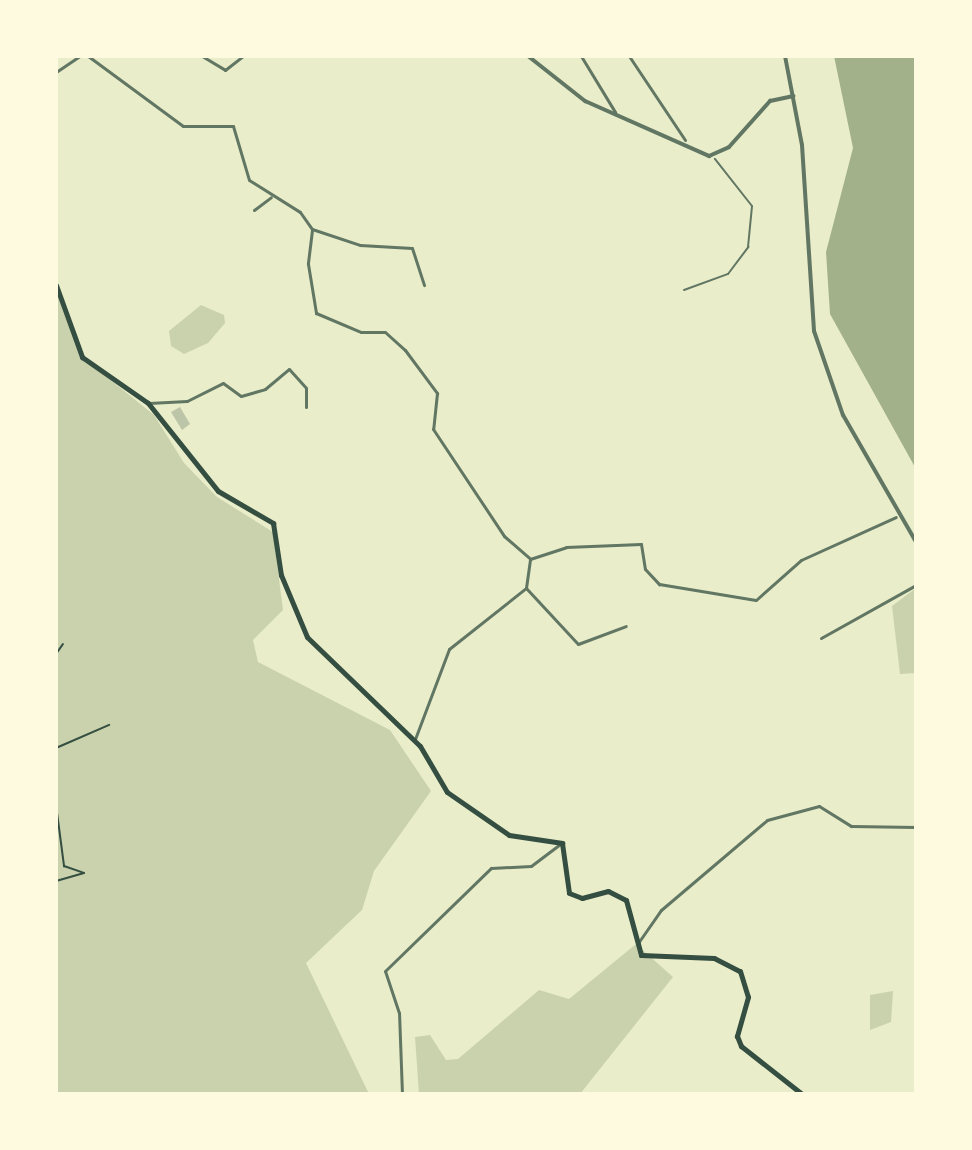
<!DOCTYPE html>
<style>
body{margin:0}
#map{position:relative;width:972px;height:1150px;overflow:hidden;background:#e9edc9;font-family:"Nunito Sans",sans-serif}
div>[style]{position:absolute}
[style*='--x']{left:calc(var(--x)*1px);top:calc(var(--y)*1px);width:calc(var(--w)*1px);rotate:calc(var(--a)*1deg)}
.green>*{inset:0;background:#cad2ad}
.water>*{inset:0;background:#a3b18a}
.building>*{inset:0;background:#bcc5a7}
.path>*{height:2px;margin:-1px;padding:0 1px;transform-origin:1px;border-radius:1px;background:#344e41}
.service>*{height:2px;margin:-1px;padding:0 1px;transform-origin:1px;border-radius:1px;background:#617663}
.minor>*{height:3px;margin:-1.5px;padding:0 1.5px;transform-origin:1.5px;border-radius:1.5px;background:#617663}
.tertiary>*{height:4px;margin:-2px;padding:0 2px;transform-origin:2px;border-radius:2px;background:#617663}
.primary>*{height:5px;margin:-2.5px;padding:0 2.5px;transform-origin:2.5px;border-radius:2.5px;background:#344e41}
span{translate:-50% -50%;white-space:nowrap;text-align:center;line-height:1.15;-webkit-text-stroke:6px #fefae0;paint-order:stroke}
.frame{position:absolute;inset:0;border:58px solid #fefae0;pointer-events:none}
</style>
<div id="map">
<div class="green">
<i style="clip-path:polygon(56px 288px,82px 357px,154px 415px,184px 463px,217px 497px,273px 532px,283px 610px,253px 640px,258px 662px,390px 730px,431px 791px,374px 871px,362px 910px,306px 963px,369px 1094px,56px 1094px)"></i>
<i style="clip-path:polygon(201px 305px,224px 315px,225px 323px,208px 343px,184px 354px,171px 346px,169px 331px)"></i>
<i style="clip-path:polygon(916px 588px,916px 673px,900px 674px,892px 606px)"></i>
<i style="clip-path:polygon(636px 944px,673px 977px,580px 1094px,419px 1094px,415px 1037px,430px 1035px,446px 1060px,458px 1059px,539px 990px,569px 999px)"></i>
<i style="clip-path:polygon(893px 991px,891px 1022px,870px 1030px,870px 995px)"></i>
</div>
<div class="water">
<i style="clip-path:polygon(834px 56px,916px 56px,916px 469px,830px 314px,826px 252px,853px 148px)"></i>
</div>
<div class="building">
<i style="clip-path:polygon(180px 407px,190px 424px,182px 430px,171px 412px)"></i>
</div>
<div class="path">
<i style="--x:56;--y:654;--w:12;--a:-55"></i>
<i style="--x:56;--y:748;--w:58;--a:-23.5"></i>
<i style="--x:56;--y:805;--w:62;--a:82.5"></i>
<i style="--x:64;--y:866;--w:21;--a:19"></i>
<i style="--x:84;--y:873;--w:29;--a:164"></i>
</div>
<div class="service">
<i style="--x:684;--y:290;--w:47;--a:-20"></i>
<i style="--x:728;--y:274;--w:34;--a:-53"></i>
<i style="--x:748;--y:247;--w:41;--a:-84.4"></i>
<i style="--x:752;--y:206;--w:60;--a:-128.2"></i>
</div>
<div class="minor">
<i style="--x:88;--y:56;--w:118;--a:36.4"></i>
<i style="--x:183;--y:126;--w:50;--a:0"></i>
<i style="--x:233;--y:126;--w:56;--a:73.5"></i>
<i style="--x:249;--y:180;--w:60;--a:32.1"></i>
<i style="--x:300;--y:212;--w:21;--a:55"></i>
<i style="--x:312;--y:229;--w:51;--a:18.4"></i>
<i style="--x:360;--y:245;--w:52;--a:3.3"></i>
<i style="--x:412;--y:248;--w:39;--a:72"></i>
<i style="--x:202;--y:56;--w:27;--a:31"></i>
<i style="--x:225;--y:70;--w:23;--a:-38"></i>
<i style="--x:581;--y:56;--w:66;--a:58.7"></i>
<i style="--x:629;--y:56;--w:101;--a:56.3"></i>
<i style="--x:56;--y:72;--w:29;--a:-34"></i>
<i style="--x:254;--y:210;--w:21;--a:-37"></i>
<i style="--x:312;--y:230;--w:34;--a:97"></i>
<i style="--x:308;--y:264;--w:50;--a:80.7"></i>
<i style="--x:316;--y:313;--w:49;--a:22.9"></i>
<i style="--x:361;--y:332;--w:24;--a:0"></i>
<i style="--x:385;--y:332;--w:27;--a:42"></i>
<i style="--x:405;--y:350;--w:54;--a:53.3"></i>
<i style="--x:437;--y:393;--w:36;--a:96"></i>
<i style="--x:433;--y:429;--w:128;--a:56.4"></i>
<i style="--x:504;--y:536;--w:35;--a:41"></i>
<i style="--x:149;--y:403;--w:38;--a:-3"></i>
<i style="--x:187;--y:401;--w:40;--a:-26.6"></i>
<i style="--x:223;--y:383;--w:22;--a:36"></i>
<i style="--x:241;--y:396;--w:25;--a:-16"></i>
<i style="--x:265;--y:389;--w:31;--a:-40"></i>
<i style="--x:289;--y:369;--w:25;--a:48"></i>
<i style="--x:306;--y:388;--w:19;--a:90"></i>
<i style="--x:526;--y:588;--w:76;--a:47.1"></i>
<i style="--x:578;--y:644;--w:51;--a:-20.6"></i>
<i style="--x:821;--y:638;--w:109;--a:-29.2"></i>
<i style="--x:415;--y:739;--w:96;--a:-69.3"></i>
<i style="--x:449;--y:649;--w:98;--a:-38.4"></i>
<i style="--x:526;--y:588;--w:29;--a:-82"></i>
<i style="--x:530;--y:559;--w:38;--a:-18"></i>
<i style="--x:566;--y:547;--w:75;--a:-2.3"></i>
<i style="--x:641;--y:544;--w:25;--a:81"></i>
<i style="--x:645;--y:569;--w:21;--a:47"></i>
<i style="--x:659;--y:584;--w:98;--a:9.4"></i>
<i style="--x:756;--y:600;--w:60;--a:-41.6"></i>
<i style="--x:801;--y:560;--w:104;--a:-24.4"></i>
<i style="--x:638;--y:943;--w:40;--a:-55.1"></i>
<i style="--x:661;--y:910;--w:139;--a:-40.3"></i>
<i style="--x:767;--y:820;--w:54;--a:-15.1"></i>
<i style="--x:819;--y:806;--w:38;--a:32"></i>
<i style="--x:851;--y:826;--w:65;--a:0.9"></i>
<i style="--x:402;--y:1094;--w:81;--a:-92.1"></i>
<i style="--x:399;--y:1013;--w:44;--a:-108.4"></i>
<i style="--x:385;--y:971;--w:148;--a:-44.2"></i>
<i style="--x:491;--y:868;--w:40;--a:-2.9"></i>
<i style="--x:531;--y:866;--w:39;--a:-37"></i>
</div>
<div class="tertiary">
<i style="--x:528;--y:56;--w:73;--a:38.3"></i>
<i style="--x:585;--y:101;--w:136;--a:23.9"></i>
<i style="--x:709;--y:156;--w:22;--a:-24"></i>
<i style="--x:729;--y:147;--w:62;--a:-48.3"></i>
<i style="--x:770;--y:101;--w:24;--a:-12"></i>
<i style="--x:785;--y:56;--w:91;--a:79.2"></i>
<i style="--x:802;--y:145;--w:186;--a:86.3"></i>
<i style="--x:814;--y:331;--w:89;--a:71"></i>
<i style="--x:843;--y:415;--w:146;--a:60.1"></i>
</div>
<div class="primary">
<i style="--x:56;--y:285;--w:77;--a:70.1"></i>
<i style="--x:82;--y:357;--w:80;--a:34.9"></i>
<i style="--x:148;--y:403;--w:112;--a:51.5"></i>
<i style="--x:218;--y:491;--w:64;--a:30.2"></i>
<i style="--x:273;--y:523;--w:53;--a:81.3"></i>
<i style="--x:281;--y:575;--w:67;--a:67.2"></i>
<i style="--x:307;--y:637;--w:157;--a:44"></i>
<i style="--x:420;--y:746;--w:53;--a:59.6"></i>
<i style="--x:447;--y:792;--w:75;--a:34.7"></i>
<i style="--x:509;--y:835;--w:54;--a:8.6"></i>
<i style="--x:562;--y:843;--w:50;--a:82"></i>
<i style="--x:569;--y:893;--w:14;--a:21"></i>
<i style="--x:582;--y:898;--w:27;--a:-15"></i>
<i style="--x:608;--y:891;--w:20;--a:27"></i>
<i style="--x:626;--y:900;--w:57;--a:74.7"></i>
<i style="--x:641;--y:955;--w:73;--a:2.4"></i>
<i style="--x:714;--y:958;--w:29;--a:27"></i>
<i style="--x:740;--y:971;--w:27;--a:73"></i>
<i style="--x:748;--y:997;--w:41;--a:105.8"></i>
<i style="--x:737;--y:1036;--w:11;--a:68"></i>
<i style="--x:741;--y:1046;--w:78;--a:38.2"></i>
</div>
<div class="frame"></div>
</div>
